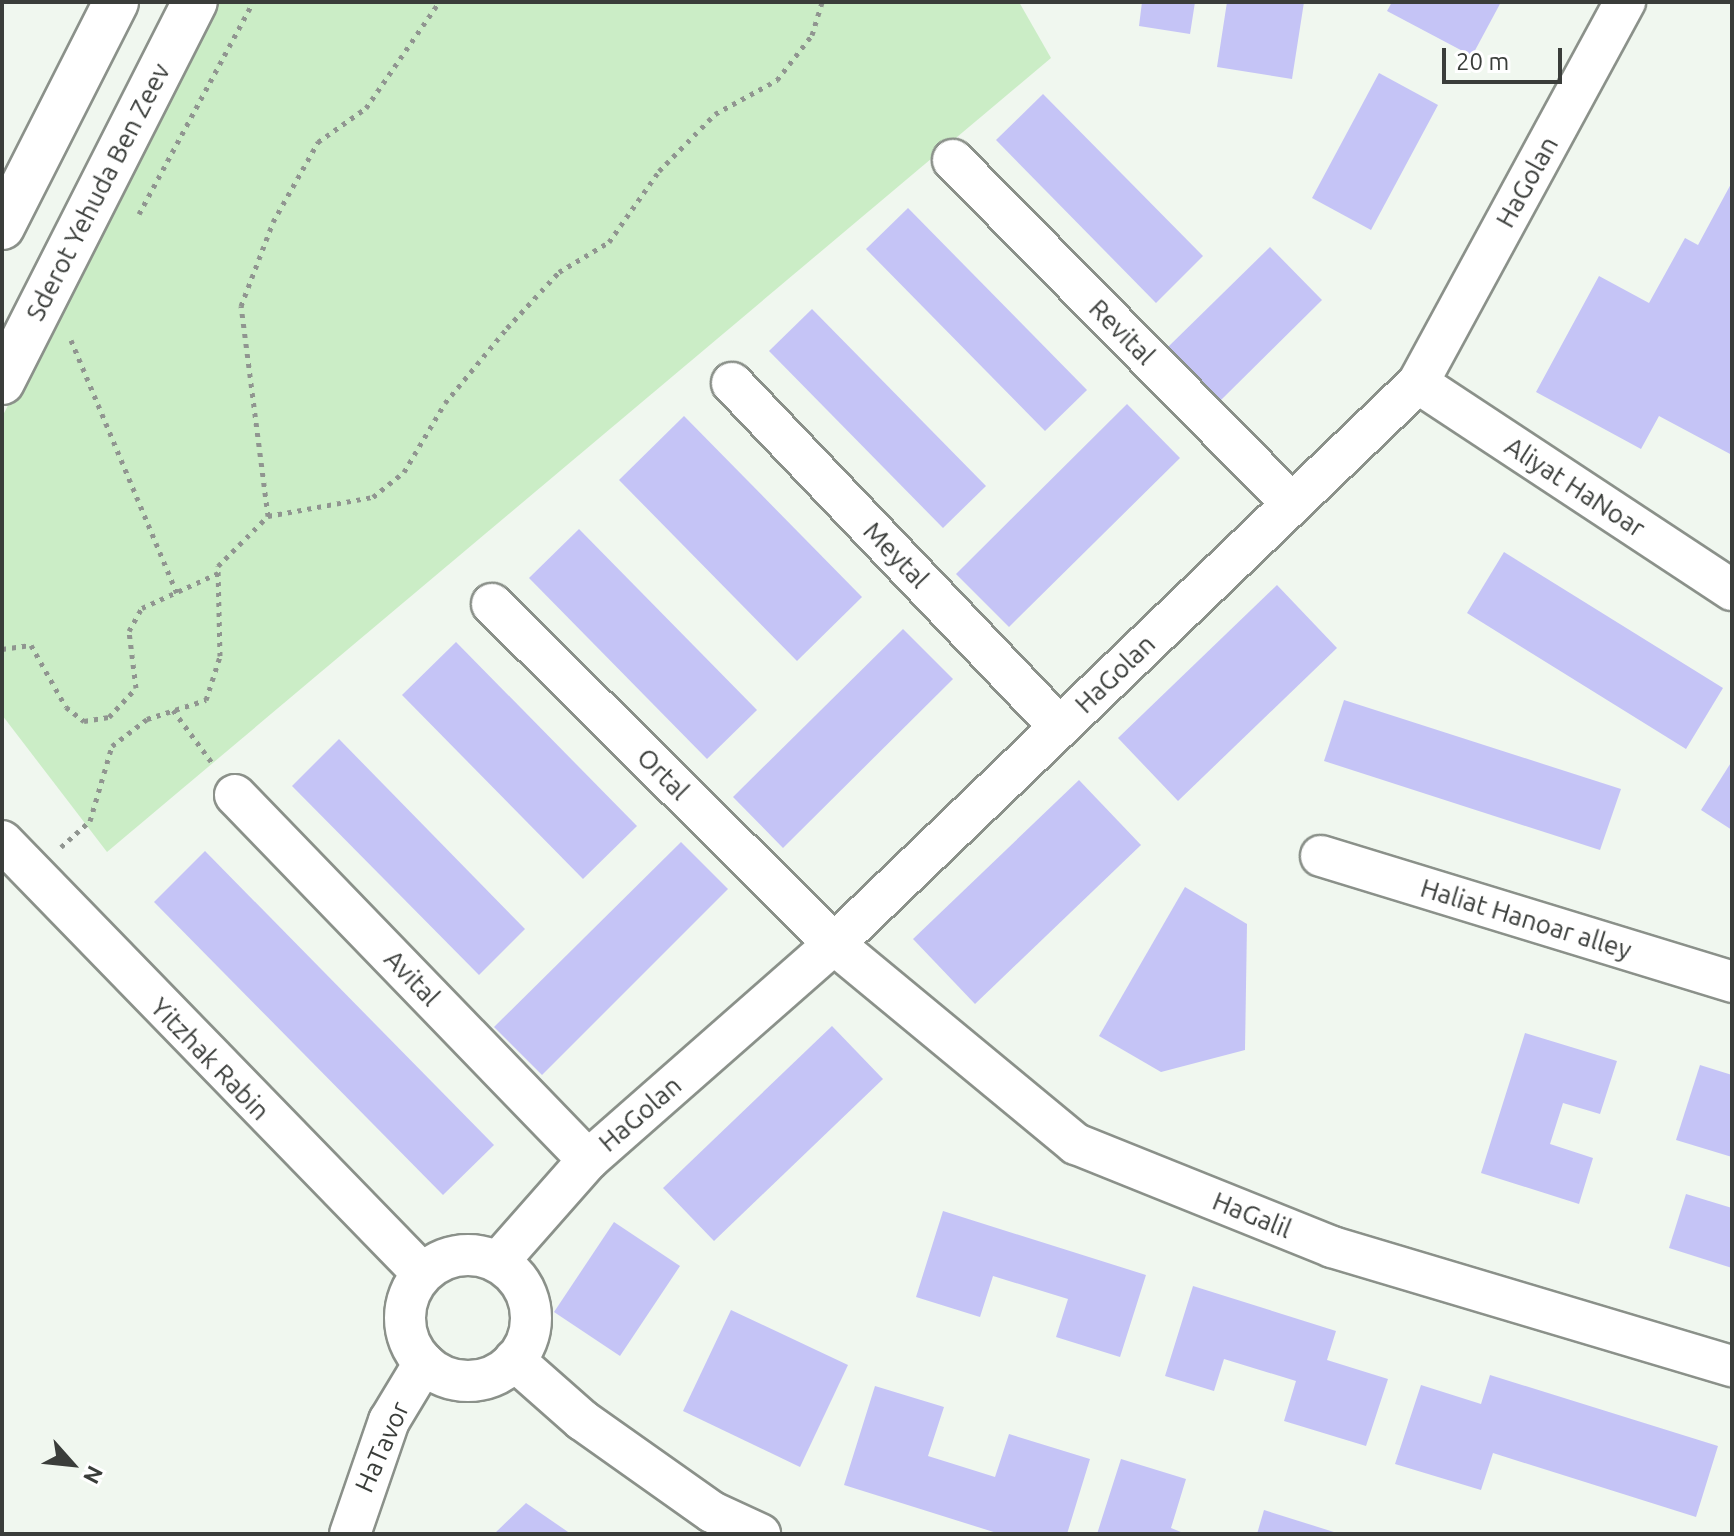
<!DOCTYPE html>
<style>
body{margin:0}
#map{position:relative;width:1734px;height:1536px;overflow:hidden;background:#f0f7ef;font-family:Ubuntu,sans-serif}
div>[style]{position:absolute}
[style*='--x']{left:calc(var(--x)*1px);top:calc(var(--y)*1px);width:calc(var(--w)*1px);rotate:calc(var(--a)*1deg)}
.green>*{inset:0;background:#cbedc6}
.building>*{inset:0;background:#c5c4f6}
.path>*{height:5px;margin-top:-2.5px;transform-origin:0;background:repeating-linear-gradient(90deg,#909590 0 4px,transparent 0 10px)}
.roads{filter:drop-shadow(2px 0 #8b918a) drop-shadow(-2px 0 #8b918a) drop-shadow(0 2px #8b918a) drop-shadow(0 -2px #8b918a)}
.minor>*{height:40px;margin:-20px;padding:0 20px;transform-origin:20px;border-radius:20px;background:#fff}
.minor>.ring{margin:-20px;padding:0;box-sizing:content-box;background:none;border:40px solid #fff;border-radius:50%}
.major>*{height:44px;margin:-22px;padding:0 22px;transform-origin:22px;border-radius:22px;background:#fff}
span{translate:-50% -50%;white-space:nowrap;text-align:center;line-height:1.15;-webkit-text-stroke:7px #fff;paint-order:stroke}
.street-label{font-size:26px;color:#3a3d3a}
.frame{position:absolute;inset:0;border:4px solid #3a3d3a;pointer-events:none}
.north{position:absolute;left:32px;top:1424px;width:80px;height:80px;-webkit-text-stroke:6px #fff;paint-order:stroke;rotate:117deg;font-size:22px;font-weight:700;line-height:32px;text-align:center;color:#3a3d3a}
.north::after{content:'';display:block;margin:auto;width:28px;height:36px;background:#3a3d3a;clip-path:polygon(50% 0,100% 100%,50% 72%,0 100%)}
.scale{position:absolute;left:1442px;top:48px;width:120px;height:36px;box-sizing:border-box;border:4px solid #3a3d3a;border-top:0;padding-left:10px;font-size:24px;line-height:28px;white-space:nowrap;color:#3a3d3a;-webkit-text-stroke:6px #fff;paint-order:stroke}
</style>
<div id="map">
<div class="green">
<i style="clip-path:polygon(218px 2px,1019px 2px,1051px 58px,107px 852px,2px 715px,2px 417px)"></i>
</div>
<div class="building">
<i style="clip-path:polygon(1142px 2px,1195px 2px,1190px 34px,1139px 26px)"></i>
<i style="clip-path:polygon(1227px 2px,1304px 2px,1292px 79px,1217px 67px)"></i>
<i style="clip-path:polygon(1392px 2px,1501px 2px,1472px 56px,1387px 11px)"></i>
<i style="clip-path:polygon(1379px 73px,1438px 105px,1371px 230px,1312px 198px)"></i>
<i style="clip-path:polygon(1043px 94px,1203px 256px,1156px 303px,996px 140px)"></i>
<i style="clip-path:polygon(1732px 182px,1732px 455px,1659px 416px,1641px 449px,1536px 392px,1599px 276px,1649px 303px,1685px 238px,1698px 245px)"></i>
<i style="clip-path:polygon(908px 208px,1087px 390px,1045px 431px,866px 249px)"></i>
<i style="clip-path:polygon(1270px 247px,1322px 300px,1220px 401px,1168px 347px)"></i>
<i style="clip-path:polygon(812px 309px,986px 486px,943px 528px,769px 351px)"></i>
<i style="clip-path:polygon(1127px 404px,1180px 458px,1009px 627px,956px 574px)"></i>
<i style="clip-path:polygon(684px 416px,862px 597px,797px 661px,619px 480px)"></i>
<i style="clip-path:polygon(579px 529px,757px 710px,707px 759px,529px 578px)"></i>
<i style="clip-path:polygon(1504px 552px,1723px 688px,1686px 749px,1467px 613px)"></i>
<i style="clip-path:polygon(1277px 585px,1337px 648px,1178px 801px,1118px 738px)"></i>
<i style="clip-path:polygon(903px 629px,953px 679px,783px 848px,733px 797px)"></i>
<i style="clip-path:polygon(456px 642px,637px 826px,583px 879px,402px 695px)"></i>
<i style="clip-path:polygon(1344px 700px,1621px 789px,1600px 850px,1324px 761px)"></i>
<i style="clip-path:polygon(339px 739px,525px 929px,479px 975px,292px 786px)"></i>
<i style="clip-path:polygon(1732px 761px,1732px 830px,1701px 810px)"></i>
<i style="clip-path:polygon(1079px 780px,1141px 845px,975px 1004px,913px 939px)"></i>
<i style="clip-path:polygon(681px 842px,728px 889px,542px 1075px,494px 1027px)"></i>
<i style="clip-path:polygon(205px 851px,494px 1145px,443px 1195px,154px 902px)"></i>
<i style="clip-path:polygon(1185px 887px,1247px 924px,1245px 1050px,1161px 1072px,1099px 1036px)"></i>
<i style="clip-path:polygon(832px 1026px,883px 1079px,714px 1241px,663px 1188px)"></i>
<i style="clip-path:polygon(1525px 1033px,1617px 1061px,1600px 1114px,1563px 1103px,1550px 1144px,1593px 1158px,1579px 1204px,1481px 1173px)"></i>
<i style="clip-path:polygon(1700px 1065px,1732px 1075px,1732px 1157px,1676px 1140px)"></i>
<i style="clip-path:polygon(1686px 1194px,1732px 1208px,1732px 1268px,1669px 1248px)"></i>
<i style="clip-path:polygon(943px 1211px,1146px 1275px,1120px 1357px,1056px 1337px,1068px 1299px,993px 1276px,980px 1317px,916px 1297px)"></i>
<i style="clip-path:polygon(614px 1222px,680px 1266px,620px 1356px,554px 1312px)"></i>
<i style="clip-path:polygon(1193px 1286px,1336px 1331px,1327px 1360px,1388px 1379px,1366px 1446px,1284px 1421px,1296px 1381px,1224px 1359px,1214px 1391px,1165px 1376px)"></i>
<i style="clip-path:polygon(731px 1310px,848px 1365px,800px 1467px,683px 1411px)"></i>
<i style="clip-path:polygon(1490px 1375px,1718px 1446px,1696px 1517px,1493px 1453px,1481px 1490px,1395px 1464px,1421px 1385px,1481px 1404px)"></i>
<i style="clip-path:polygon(875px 1386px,944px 1407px,928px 1456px,995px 1477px,1009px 1434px,1090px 1459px,1067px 1534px,1000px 1534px,844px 1485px)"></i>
<i style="clip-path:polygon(1121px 1459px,1186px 1479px,1171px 1528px,1186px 1534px,1097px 1534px)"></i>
<i style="clip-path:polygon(526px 1503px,571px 1534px,494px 1534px)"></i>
<i style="clip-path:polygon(1264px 1510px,1337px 1533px,1337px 1534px,1257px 1534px)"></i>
</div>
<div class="path">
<i style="--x:139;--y:214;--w:241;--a:-61.7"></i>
<i style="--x:71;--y:340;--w:274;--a:67.3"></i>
<i style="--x:268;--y:516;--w:212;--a:-97.3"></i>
<i style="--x:241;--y:306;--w:90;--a:-69.1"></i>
<i style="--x:273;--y:222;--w:92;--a:-60.6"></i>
<i style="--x:318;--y:142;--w:59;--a:-35.3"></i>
<i style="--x:366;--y:108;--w:129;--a:-55.4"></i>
<i style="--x:2;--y:649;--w:29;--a:-8"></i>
<i style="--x:31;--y:645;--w:71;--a:60.6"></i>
<i style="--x:66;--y:707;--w:23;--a:38"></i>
<i style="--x:84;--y:721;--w:25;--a:-9"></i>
<i style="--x:109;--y:717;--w:40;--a:-47"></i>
<i style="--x:136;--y:688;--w:57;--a:-97"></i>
<i style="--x:129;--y:631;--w:26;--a:-61"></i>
<i style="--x:142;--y:608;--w:84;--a:-24.7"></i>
<i style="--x:173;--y:710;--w:67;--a:53.5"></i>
<i style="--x:61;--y:847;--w:39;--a:-42"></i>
<i style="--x:90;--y:821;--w:78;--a:-73.7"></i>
<i style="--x:112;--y:746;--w:44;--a:-37.6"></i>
<i style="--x:147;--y:719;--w:62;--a:-17.9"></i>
<i style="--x:206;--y:700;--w:46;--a:-72.3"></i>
<i style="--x:220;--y:656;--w:90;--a:-91.3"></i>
<i style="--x:218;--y:566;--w:71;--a:-45"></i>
<i style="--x:268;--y:516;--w:107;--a:-10.3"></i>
<i style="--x:373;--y:497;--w:40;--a:-39"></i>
<i style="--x:404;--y:472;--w:80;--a:-59.3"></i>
<i style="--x:445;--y:403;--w:97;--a:-50.4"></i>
<i style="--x:507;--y:328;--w:76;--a:-47.1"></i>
<i style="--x:559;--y:272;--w:58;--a:-31"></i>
<i style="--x:609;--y:242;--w:87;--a:-54.8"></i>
<i style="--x:659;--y:171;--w:80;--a:-45.5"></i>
<i style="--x:715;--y:114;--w:71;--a:-28.7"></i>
<i style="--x:777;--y:80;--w:57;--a:-52.1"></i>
<i style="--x:812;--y:35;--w:34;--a:-73"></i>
</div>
<div class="roads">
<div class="minor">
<i style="--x:953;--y:160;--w:483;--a:45.4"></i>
<i style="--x:732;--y:383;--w:475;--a:46.4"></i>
<i style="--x:1418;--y:383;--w:376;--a:33.4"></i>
<i style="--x:492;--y:604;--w:482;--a:44.8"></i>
<i style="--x:834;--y:944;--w:314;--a:39.6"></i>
<i style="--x:1076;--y:1144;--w:276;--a:21.9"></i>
<i style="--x:1332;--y:1247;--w:417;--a:16.6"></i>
<i style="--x:235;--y:795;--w:508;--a:45.96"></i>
<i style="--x:2;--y:841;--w:603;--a:45.81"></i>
<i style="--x:1321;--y:856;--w:430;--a:17"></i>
<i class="ring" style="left:405px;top:1255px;width:86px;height:86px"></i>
<i style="--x:498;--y:1262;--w:136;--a:-48.6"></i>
<i style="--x:588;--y:1160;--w:327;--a:-41.3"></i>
<i style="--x:834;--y:944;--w:810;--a:-43.85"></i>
<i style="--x:1418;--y:383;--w:434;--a:-61.5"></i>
<i style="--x:514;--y:1360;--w:91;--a:41.4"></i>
<i style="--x:582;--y:1420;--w:159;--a:35.3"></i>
<i style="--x:712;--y:1512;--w:53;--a:24.6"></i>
<i style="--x:350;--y:1534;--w:120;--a:-71"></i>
<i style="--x:389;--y:1421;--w:68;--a:-58.9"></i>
</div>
<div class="major">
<i style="--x:2;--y:227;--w:252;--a:-63.1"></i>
<i style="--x:2;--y:382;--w:426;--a:-63.1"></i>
</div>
</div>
<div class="street-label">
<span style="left:1527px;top:182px;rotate:-61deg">HaGolan</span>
<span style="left:98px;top:192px;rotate:-63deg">Sderot Yehuda Ben Zeev</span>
<span style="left:1122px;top:332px;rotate:45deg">Revital</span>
<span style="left:1575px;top:487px;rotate:33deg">Aliyat HaNoar</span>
<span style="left:896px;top:555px;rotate:46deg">Meytal</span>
<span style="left:1115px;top:674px;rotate:-44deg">HaGolan</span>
<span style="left:663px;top:774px;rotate:45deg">Ortal</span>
<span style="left:1526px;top:919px;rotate:17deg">Haliat Hanoar alley</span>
<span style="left:412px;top:978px;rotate:46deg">Avital</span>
<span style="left:210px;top:1059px;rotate:46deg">Yitzhak Rabin</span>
<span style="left:640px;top:1114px;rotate:-41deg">HaGolan</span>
<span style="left:1252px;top:1215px;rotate:22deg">HaGalil</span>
<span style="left:382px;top:1447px;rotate:-66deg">HaTavor</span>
</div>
<div class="frame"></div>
<div class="north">N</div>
<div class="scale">20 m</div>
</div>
